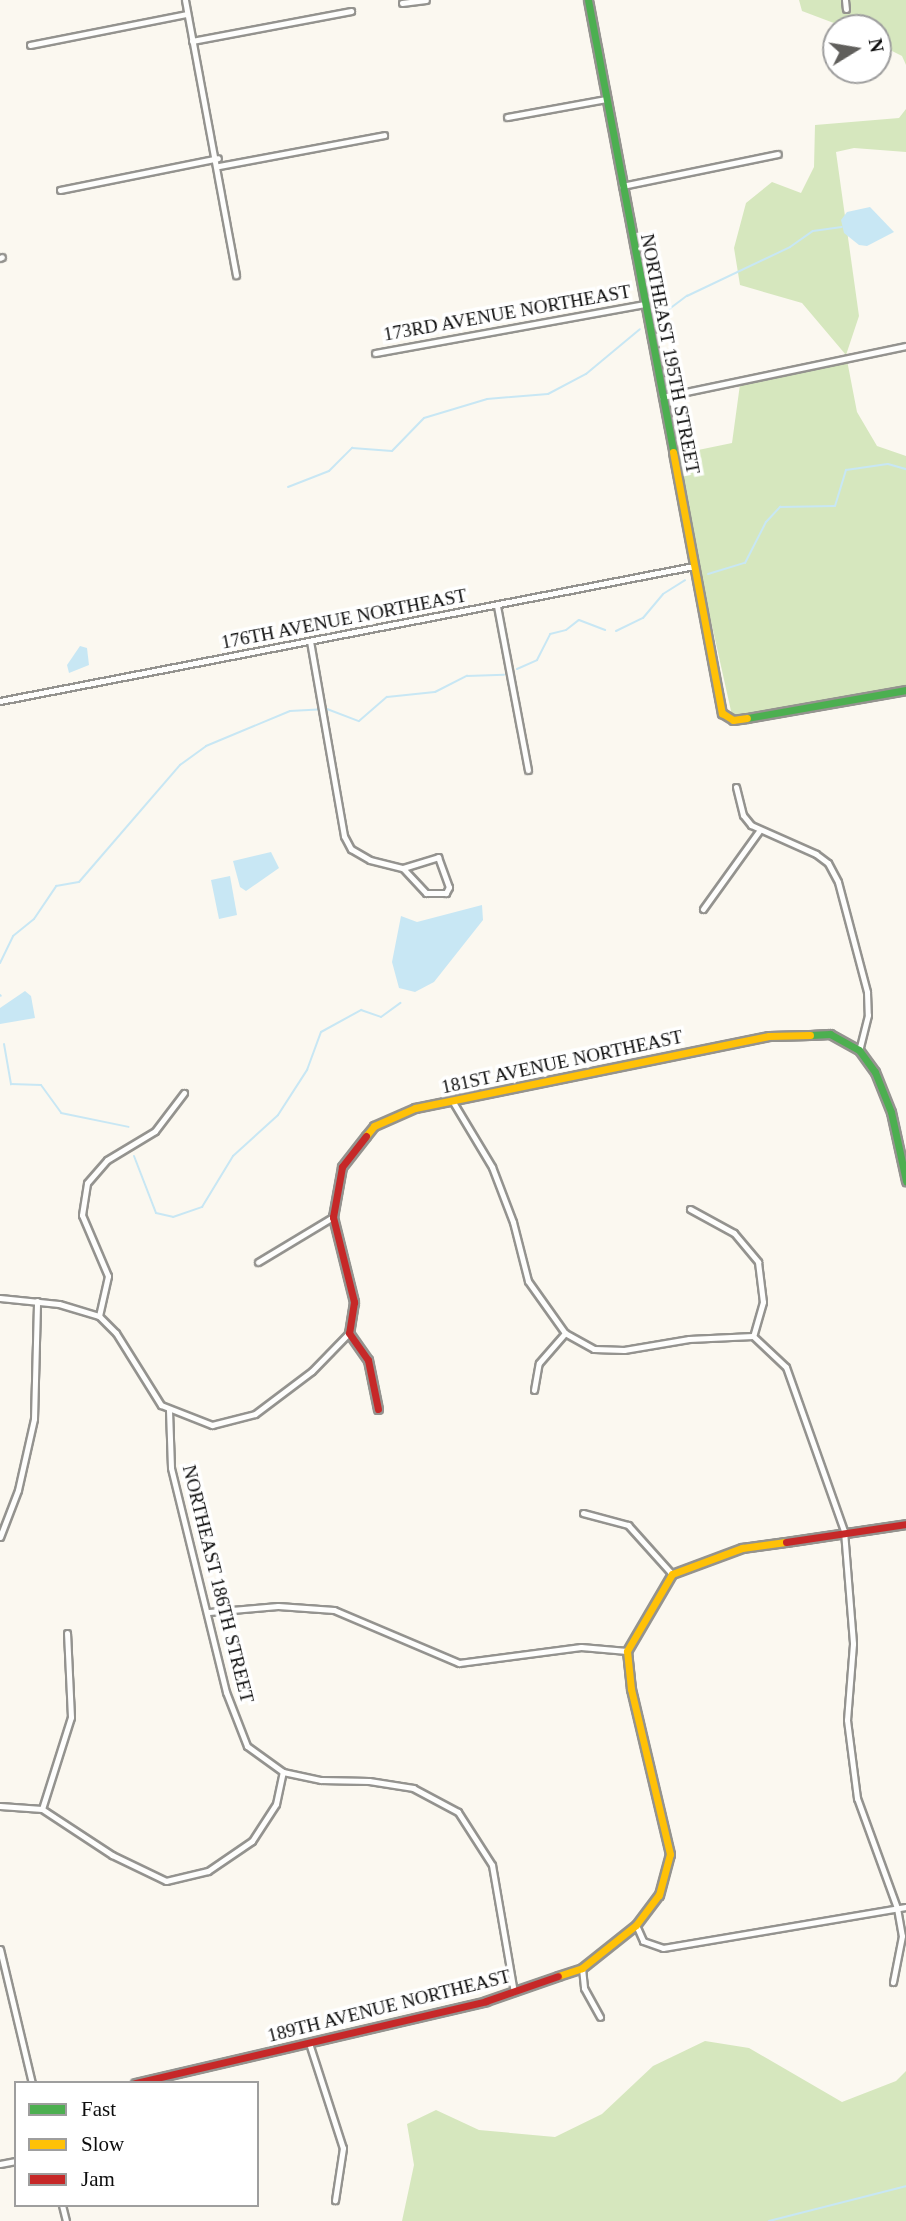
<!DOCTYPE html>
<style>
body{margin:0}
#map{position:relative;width:906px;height:2221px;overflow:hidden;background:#fbf8f0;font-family:Georgia,serif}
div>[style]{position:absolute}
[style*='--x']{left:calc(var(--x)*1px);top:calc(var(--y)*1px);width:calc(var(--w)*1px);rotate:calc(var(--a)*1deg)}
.forest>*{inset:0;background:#d6e7be}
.water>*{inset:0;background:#c8e7f4}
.stream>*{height:2px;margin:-1px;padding:0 1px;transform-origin:1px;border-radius:1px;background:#c8e7f4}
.roads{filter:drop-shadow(2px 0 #94938f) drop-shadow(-2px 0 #94938f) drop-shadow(0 2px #94938f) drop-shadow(0 -2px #94938f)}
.street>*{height:5px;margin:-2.5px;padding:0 2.5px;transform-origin:2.5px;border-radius:2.5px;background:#fefefd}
.fast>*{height:7px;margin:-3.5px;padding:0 3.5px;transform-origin:3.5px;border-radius:3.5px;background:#4caf50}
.slow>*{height:7px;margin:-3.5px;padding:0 3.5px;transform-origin:3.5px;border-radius:3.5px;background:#ffc107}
.jam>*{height:7px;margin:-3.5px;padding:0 3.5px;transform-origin:3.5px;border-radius:3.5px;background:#c62828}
span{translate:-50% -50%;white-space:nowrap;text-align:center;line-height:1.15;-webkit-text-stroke:7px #fff;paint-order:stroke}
.street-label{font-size:19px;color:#0d0d0d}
.legend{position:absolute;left:14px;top:2081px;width:245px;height:126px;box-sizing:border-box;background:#fff;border:2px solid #9e9e9e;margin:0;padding:9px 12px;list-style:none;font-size:21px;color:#0d0d0d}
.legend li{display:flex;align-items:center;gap:14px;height:35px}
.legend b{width:35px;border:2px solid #9e9e9e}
.north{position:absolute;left:822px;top:14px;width:70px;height:70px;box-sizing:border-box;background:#fff;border:2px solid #9e9e9e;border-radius:50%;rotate:79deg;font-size:19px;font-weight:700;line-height:28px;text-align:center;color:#0d0d0d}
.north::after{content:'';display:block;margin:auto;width:24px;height:32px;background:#605f5c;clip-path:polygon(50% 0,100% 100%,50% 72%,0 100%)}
</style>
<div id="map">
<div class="forest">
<i style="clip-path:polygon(799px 0,906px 0,906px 65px,902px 56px,878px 44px,878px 28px,847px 28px,802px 11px)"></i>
<i style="clip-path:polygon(906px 109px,906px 152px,854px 148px,836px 152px,859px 316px,846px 355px,857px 412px,877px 446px,906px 456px,906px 690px,733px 720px,674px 455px,732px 443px,741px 377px,846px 355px,802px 303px,740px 285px,734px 248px,746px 203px,772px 182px,801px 193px,814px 167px,815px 125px,899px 118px)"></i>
<i style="clip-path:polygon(705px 2041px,749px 2048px,842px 2102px,896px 2081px,906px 2071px,906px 2221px,402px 2221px,414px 2165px,407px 2124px,436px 2110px,479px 2130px,555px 2137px,602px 2114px,653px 2066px)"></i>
</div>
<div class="water">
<i style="clip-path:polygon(870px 207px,894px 232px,867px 246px,859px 245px,844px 233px,841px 220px,847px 212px)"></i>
<i style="clip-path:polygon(80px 646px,87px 648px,89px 665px,69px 673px,67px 665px)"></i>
<i style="clip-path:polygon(271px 852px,279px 868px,246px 891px,240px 887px,233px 861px)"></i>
<i style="clip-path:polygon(230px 876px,237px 915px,219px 919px,211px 880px)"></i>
<i style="clip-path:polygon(482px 905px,483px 920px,434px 982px,415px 992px,399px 988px,392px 962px,401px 916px,417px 922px)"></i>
<i style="clip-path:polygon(25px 991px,31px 996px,35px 1018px,0 1024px,0 1008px)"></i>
</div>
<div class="stream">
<i style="--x:660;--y:316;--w:34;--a:-37"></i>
<i style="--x:687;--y:296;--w:114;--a:-25.4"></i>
<i style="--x:790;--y:247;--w:28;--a:-35"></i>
<i style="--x:813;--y:231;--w:29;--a:-8"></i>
<i style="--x:288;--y:487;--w:44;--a:-21.3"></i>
<i style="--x:329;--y:471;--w:33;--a:-45"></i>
<i style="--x:352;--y:448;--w:40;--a:4.3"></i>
<i style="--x:392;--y:451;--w:46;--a:-45.9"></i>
<i style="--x:424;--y:418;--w:66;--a:-16.8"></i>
<i style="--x:487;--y:399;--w:61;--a:-4.7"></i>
<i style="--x:548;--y:394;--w:43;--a:-27.8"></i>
<i style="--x:586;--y:374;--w:70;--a:-39.8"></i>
<i style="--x:708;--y:574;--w:39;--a:-17"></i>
<i style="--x:745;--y:563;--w:46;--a:-62.9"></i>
<i style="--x:766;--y:522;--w:21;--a:-47"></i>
<i style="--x:780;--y:507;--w:55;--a:-1"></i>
<i style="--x:835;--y:506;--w:38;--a:-73"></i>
<i style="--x:846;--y:470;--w:42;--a:-8.1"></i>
<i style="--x:888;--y:464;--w:19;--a:16"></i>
<i style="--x:616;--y:631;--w:30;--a:-26"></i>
<i style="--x:643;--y:618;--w:31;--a:-50"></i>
<i style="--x:663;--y:594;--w:26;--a:-32"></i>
<i style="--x:517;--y:669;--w:22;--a:-24"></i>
<i style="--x:537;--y:660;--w:29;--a:-63"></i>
<i style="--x:550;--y:634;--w:16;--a:-14"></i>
<i style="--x:566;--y:630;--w:16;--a:-38"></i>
<i style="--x:579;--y:620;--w:28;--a:21"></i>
<i style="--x:0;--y:963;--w:30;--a:-64"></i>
<i style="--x:13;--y:936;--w:27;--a:-39"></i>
<i style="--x:34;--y:919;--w:40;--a:-56"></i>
<i style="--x:56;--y:886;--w:23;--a:-10"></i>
<i style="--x:79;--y:882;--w:155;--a:-49.2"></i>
<i style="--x:180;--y:765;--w:32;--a:-36"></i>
<i style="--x:206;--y:746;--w:91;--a:-22.6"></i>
<i style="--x:290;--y:711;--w:37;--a:-3"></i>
<i style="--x:327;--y:709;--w:34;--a:21"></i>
<i style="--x:359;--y:721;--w:37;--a:-41"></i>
<i style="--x:387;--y:697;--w:48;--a:-5.9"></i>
<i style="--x:435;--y:692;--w:36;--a:-27"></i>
<i style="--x:467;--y:676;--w:37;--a:-2"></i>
<i style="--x:0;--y:995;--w:1;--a:45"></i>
<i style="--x:4;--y:1044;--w:41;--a:80.1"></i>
<i style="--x:11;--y:1084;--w:30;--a:2"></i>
<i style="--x:41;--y:1085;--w:34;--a:54"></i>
<i style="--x:61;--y:1113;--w:69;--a:11.6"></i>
<i style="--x:134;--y:1156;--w:61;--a:68.9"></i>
<i style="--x:156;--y:1213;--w:17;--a:13"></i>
<i style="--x:173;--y:1217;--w:31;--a:-19"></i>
<i style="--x:202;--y:1207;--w:60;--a:-58.7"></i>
<i style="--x:233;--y:1156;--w:61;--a:-42.3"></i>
<i style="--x:278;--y:1115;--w:54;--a:-57.2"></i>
<i style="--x:307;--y:1070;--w:40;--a:-69.8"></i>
<i style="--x:321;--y:1032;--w:46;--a:-28.8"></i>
<i style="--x:361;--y:1010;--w:21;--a:19"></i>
<i style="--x:381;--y:1017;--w:24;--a:-36"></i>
<i style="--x:769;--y:2221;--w:141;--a:-14.3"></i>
</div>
<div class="roads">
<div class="street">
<i style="--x:185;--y:0;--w:280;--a:79.5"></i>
<i style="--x:845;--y:0;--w:9;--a:84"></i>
<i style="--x:402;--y:3;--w:24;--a:-7"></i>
<i style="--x:192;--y:41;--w:162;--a:-10.7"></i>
<i style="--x:30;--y:45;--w:159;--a:-11.2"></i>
<i style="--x:507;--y:117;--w:101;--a:-10.3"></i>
<i style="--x:219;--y:166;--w:168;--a:-10.6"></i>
<i style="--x:622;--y:186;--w:159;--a:-11.6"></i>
<i style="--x:60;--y:190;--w:161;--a:-11.4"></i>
<i style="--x:0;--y:258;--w:2;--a:-27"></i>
<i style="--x:375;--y:353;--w:273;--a:-10.3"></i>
<i style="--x:662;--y:397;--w:249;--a:-11.8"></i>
<i style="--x:497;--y:606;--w:167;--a:79.3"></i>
<i style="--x:310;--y:641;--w:198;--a:80.1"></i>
<i style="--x:344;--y:836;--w:15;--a:62"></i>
<i style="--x:351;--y:849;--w:22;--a:30"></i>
<i style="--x:370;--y:860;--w:34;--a:14"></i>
<i style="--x:403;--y:868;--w:37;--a:-17"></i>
<i style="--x:438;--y:857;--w:32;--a:70"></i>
<i style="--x:449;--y:887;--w:7;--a:117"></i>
<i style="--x:446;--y:893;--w:20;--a:180"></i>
<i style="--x:426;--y:893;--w:34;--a:-133"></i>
<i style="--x:0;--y:701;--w:707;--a:-11.01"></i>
<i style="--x:736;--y:787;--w:29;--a:76"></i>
<i style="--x:743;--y:815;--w:13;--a:51"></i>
<i style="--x:751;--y:825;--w:71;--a:24"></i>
<i style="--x:816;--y:854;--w:15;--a:37"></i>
<i style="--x:828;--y:863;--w:21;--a:62"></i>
<i style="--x:838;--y:882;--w:114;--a:75.2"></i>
<i style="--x:867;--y:992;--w:23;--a:88"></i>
<i style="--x:868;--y:1015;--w:36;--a:104"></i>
<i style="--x:703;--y:909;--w:96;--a:-54.3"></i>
<i style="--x:453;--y:1102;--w:76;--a:59"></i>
<i style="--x:492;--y:1167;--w:59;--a:69.1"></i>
<i style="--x:513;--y:1222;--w:61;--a:75.7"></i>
<i style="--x:528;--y:1281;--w:64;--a:54.6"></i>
<i style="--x:565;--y:1333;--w:33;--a:29"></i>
<i style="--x:594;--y:1349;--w:30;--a:2"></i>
<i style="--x:624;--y:1350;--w:66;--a:-9.6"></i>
<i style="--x:689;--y:1339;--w:64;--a:-2.7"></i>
<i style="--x:690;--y:1209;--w:50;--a:28.6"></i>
<i style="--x:734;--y:1233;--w:38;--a:50"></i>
<i style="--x:758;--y:1262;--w:40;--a:82.9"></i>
<i style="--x:763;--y:1302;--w:35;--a:106"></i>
<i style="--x:753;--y:1336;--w:45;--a:43.2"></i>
<i style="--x:786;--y:1367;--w:174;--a:70.5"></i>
<i style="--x:844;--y:1531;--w:113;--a:85.4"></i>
<i style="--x:853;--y:1644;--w:76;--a:94.5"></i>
<i style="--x:847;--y:1720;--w:79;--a:82.7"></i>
<i style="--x:857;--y:1798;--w:117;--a:70"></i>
<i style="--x:897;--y:1908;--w:28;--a:80"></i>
<i style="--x:902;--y:1936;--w:47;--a:101.1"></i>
<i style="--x:258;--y:1262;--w:87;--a:-31"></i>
<i style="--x:0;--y:1298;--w:59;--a:5.8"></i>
<i style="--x:59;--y:1304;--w:42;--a:16.7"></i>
<i style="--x:99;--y:1316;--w:24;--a:45"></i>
<i style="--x:116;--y:1333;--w:85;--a:58"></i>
<i style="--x:161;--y:1405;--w:55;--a:21.4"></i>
<i style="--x:212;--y:1425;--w:44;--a:-14.3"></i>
<i style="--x:255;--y:1414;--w:71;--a:-37"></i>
<i style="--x:312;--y:1371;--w:53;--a:-45.8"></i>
<i style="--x:99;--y:1316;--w:41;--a:-77.3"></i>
<i style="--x:108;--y:1276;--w:66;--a:-113.1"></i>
<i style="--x:82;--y:1215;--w:32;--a:-81"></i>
<i style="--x:87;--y:1183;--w:30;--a:-49"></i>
<i style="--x:107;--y:1160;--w:56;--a:-31.1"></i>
<i style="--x:155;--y:1131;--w:48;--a:-52.7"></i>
<i style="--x:534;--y:1390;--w:27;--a:-80"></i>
<i style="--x:539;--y:1363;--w:40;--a:-49"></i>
<i style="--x:169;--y:1410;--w:58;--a:88"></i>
<i style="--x:171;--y:1468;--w:231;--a:76.2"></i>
<i style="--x:226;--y:1692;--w:58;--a:68.7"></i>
<i style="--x:247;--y:1746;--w:44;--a:35.8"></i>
<i style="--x:283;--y:1772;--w:39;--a:12"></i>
<i style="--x:321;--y:1780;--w:48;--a:1.2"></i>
<i style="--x:369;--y:1781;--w:45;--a:9"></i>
<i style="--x:413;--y:1788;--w:51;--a:28.1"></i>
<i style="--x:458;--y:1812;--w:63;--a:57.3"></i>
<i style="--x:492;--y:1865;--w:129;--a:80.2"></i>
<i style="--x:583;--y:1513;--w:47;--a:14.9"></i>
<i style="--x:628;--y:1525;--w:66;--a:48.1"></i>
<i style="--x:0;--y:1537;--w:50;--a:-69"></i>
<i style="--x:18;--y:1490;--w:73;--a:-77.3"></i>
<i style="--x:34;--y:1419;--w:118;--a:-88.5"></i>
<i style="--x:209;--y:1612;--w:69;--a:-5"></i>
<i style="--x:278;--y:1606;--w:56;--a:4.1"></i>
<i style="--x:334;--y:1610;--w:136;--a:23"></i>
<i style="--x:459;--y:1663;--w:123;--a:-7.5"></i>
<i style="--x:581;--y:1647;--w:46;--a:5"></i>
<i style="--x:0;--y:1806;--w:42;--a:4.1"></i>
<i style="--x:42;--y:1809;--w:84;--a:33.3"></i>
<i style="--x:112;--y:1855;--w:60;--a:25.7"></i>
<i style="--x:166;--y:1881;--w:43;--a:-13.4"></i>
<i style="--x:208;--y:1871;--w:53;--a:-34.3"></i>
<i style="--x:252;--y:1841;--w:44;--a:-57"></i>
<i style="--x:276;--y:1804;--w:33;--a:-78"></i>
<i style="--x:42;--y:1809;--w:96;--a:-72.5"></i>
<i style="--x:71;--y:1717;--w:84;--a:-92.7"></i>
<i style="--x:636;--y:1925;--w:17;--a:66"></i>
<i style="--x:643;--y:1941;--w:21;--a:19"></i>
<i style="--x:663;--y:1948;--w:246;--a:-9.6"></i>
<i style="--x:0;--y:1949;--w:138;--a:76.6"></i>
<i style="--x:582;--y:1968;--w:20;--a:84"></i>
<i style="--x:584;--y:1988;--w:33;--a:61"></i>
<i style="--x:309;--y:2043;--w:110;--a:72.1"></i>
<i style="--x:343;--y:2148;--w:53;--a:98.7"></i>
<i style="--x:0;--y:2164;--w:16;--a:-11"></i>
<i style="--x:62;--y:2205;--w:16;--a:76"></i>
</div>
<div class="fast">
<i style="--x:588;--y:0;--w:460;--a:79.3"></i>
<i style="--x:747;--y:718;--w:161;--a:-10"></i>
<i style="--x:810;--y:1035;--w:20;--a:-3"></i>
<i style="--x:830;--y:1034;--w:33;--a:29"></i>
<i style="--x:859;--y:1050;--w:27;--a:54"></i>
<i style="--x:875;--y:1072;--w:43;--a:68.2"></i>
<i style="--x:891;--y:1112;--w:71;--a:77.7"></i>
</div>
<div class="slow">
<i style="--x:673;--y:452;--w:266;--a:79.4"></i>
<i style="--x:722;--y:713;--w:13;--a:32"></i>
<i style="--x:733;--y:720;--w:14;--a:-8"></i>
<i style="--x:366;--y:1136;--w:13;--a:-51"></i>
<i style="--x:374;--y:1126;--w:45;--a:-23.7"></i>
<i style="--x:415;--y:1108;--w:361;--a:-11.5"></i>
<i style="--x:769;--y:1036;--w:41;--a:-1.4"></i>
<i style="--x:558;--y:1976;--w:25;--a:-18"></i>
<i style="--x:582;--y:1968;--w:69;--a:-38.5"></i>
<i style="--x:636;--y:1925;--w:38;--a:-53"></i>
<i style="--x:659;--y:1895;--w:42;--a:-75"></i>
<i style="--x:670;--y:1854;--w:170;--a:-103.3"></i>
<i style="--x:631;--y:1689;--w:38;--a:-96"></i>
<i style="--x:627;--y:1651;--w:89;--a:-59.7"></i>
<i style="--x:672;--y:1574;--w:75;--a:-20.4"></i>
<i style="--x:742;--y:1548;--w:44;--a:-7.8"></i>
</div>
<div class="jam">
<i style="--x:366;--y:1136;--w:39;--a:128"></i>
<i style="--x:342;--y:1167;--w:51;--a:100.2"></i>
<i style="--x:333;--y:1217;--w:88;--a:76.1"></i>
<i style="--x:354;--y:1302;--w:31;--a:99"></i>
<i style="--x:349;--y:1333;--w:33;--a:55"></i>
<i style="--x:368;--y:1360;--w:50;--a:78.5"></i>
<i style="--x:786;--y:1542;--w:121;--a:-8.5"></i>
<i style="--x:135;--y:2083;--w:360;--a:-13.1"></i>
<i style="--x:486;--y:2001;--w:76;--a:-19.1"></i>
</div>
</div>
<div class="street-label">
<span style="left:507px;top:313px;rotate:-10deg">173RD AVENUE NORTHEAST</span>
<span style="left:670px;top:354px;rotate:79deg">NORTHEAST 195TH STREET</span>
<span style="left:344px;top:619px;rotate:-11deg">176TH AVENUE NORTHEAST</span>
<span style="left:562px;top:1062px;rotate:-12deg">181ST AVENUE NORTHEAST</span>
<span style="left:218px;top:1584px;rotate:76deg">NORTHEAST 186TH STREET</span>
<span style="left:389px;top:2006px;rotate:-14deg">189TH AVENUE NORTHEAST</span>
</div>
<ul class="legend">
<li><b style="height:9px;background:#4caf50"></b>Fast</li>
<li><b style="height:9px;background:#ffc107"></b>Slow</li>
<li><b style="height:9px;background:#c62828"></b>Jam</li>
</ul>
<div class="north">N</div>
</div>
